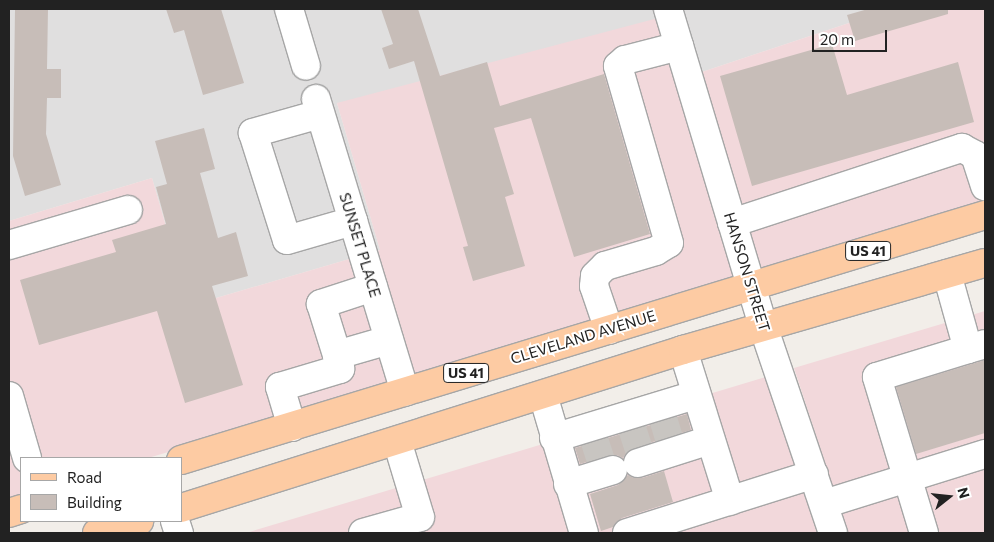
<!DOCTYPE html>
<style>
body{margin:0}
#map{position:relative;width:994px;height:542px;overflow:hidden;background:#f2eee9;font-family:Commissioner,sans-serif}
div>[style]{position:absolute}
[style*='--x']{left:calc(var(--x)*1px);top:calc(var(--y)*1px);width:calc(var(--w)*1px);rotate:calc(var(--a)*1deg)}
.residential>*{inset:0;background:#e0dfdf}
.commercial>*{inset:0;background:#f2d8db}
.building>*{inset:0;background:#c7bdb8}
.minor-tunnel>*{height:28px;margin-top:-14px;transform-origin:0;background:repeating-linear-gradient(90deg,#c8c5c1 0 28px,transparent 0 42px)}
.roads{filter:drop-shadow(1px 0 #a6a6a6) drop-shadow(-1px 0 #a6a6a6) drop-shadow(0 1px #a6a6a6) drop-shadow(0 -1px #a6a6a6)}
.minor>*{height:28px;margin:-14px;padding:0 14px;transform-origin:14px;border-radius:14px;background:#fff}
.major>*{height:28px;margin:-14px;padding:0 14px;transform-origin:14px;border-radius:14px;background:#fdcba3}
span{translate:-50% -50%;white-space:nowrap;text-align:center;line-height:1.15;-webkit-text-stroke:4px #fff;paint-order:stroke}
.shield-label span{padding:1px 4px;background:#fff;border:1px solid;border-radius:4px;-webkit-text-stroke-width:0}
.shield-label{font-size:14px;color:#222;font-weight:700}
.street-label{font-size:15px;color:#222}
.frame{position:absolute;inset:0;border:10px solid #222;pointer-events:none}
.legend{position:absolute;left:20px;top:457px;width:162px;height:65px;box-sizing:border-box;background:#fff;border:1px solid #a7a7a7;margin:0;padding:6px 9px;list-style:none;font-size:15px;color:#222}
.legend li{display:flex;align-items:center;gap:10px;height:25px}
.legend b{width:25px;border:1px solid #a7a7a7}
.north{position:absolute;left:924px;top:472px;width:50px;height:50px;-webkit-text-stroke:4px #fff;paint-order:stroke;rotate:74deg;font-size:14px;font-weight:700;line-height:20px;text-align:center;color:#222}
.north::after{content:'';display:block;margin:auto;width:18px;height:22px;background:#222;clip-path:polygon(50% 0,100% 100%,50% 72%,0 100%)}
.scale{position:absolute;left:812px;top:30px;width:75px;height:22px;box-sizing:border-box;border:2px solid #222;border-top:0;padding-left:6px;font-size:15px;line-height:18px;white-space:nowrap;color:#222;-webkit-text-stroke:4px #fff;paint-order:stroke}
</style>
<div id="map">
<div class="residential">
<i style="clip-path:polygon(9px 9px,891px 9px,696px 74px,337px 103px,380px 250px,189px 306px,152px 178px,9px 221px)"></i>
</div>
<div class="commercial">
<i style="clip-path:polygon(891px 9px,985px 9px,985px 210px,148px 458px,21px 458px,21px 496px,9px 499px,9px 221px,152px 178px,189px 306px,380px 250px,337px 103px,677px 13px,696px 74px)"></i>
<i style="clip-path:polygon(985px 311px,985px 533px,848px 533px,794px 368px)"></i>
<i style="clip-path:polygon(766px 377px,817px 533px,246px 533px)"></i>
</div>
<div class="building">
<i style="clip-path:polygon(15px 9px,48px 9px,47px 69px,61px 69px,61px 98px,47px 98px,46px 134px,61px 185px,25px 196px,13px 156px)"></i>
<i style="clip-path:polygon(166px 9px,221px 9px,244px 83px,203px 95px,184px 30px,174px 33px)"></i>
<i style="clip-path:polygon(381px 9px,418px 9px,440px 76px,487px 62px,500px 106px,604px 74px,650px 234px,574px 257px,531px 118px,494px 128px,514px 194px,505px 197px,525px 266px,473px 281px,463px 247px,468px 246px,414px 61px,389px 69px,382px 48px,393px 44px)"></i>
<i style="clip-path:polygon(868px 9px,948px 9px,948px 14px,855px 41px,847px 15px)"></i>
<i style="clip-path:polygon(832px 44px,847px 95px,958px 62px,974px 122px,752px 186px,720px 76px)"></i>
<i style="clip-path:polygon(204px 128px,215px 169px,200px 173px,218px 238px,236px 232px,248px 276px,212px 286px,243px 385px,185px 403px,157px 311px,39px 345px,20px 280px,116px 252px,112px 240px,166px 224px,156px 187px,167px 184px,155px 141px)"></i>
<i style="clip-path:polygon(985px 360px,985px 433px,916px 454px,896px 387px)"></i>
<i style="clip-path:polygon(687px 414px,691px 430px,633px 448px,627px 452px,623px 458px,617px 455px,609px 455px,580px 464px,575px 448px)"></i>
<i style="clip-path:polygon(664px 471px,673px 502px,622px 518px,613px 527px,601px 531px,590px 494px,618px 485px,628px 475px,634px 478px,642px 478px)"></i>
</div>
<div class="minor-tunnel">
<i style="--x:661;--y:412;--w:30;--a:73"></i>
<i style="--x:630;--y:422;--w:29;--a:72"></i>
<i style="--x:592;--y:433;--w:29;--a:72"></i>
</div>
<div class="roads">
<div class="minor">
<i style="--x:289;--y:9;--w:59;--a:73.4"></i>
<i style="--x:668;--y:9;--w:334;--a:73.3"></i>
<i style="--x:764;--y:329;--w:215;--a:71.3"></i>
<i style="--x:316;--y:99;--w:306;--a:73.1"></i>
<i style="--x:320;--y:114;--w:70;--a:164.2"></i>
<i style="--x:253;--y:133;--w:112;--a:72.4"></i>
<i style="--x:287;--y:240;--w:69;--a:-16.1"></i>
<i style="--x:732;--y:223;--w:242;--a:-18.1"></i>
<i style="--x:962;--y:148;--w:15;--a:28"></i>
<i style="--x:975;--y:155;--w:33;--a:72"></i>
<i style="--x:9;--y:245;--w:124;--a:-16.4"></i>
<i style="--x:947;--y:274;--w:78;--a:74.4"></i>
<i style="--x:968;--y:349;--w:18;--a:-16"></i>
<i style="--x:373;--y:287;--w:55;--a:161.9"></i>
<i style="--x:321;--y:304;--w:53;--a:72.6"></i>
<i style="--x:337;--y:355;--w:54;--a:-16.1"></i>
<i style="--x:609;--y:330;--w:46;--a:-108.8"></i>
<i style="--x:594;--y:286;--w:10;--a:-84"></i>
<i style="--x:595;--y:276;--w:14;--a:-45"></i>
<i style="--x:605;--y:266;--w:53;--a:-16.4"></i>
<i style="--x:656;--y:251;--w:15;--a:-32"></i>
<i style="--x:669;--y:243;--w:184;--a:-106.1"></i>
<i style="--x:618;--y:66;--w:9;--a:-41"></i>
<i style="--x:625;--y:60;--w:56;--a:-14.5"></i>
<i style="--x:683;--y:350;--w:158;--a:72.7"></i>
<i style="--x:543;--y:395;--w:144;--a:73.5"></i>
<i style="--x:9;--y:396;--w:65;--a:73.8"></i>
<i style="--x:292;--y:427;--w:42;--a:-106.7"></i>
<i style="--x:280;--y:387;--w:63;--a:-16.7"></i>
<i style="--x:340;--y:369;--w:14;--a:-102"></i>
<i style="--x:554;--y:438;--w:147;--a:-17"></i>
<i style="--x:638;--y:463;--w:76;--a:-17.7"></i>
<i style="--x:568;--y:484;--w:47;--a:-17.3"></i>
<i style="--x:824;--y:504;--w:169;--a:-17.3"></i>
<i style="--x:175;--y:521;--w:13;--a:72"></i>
<i style="--x:363;--y:533;--w:59;--a:-15.7"></i>
<i style="--x:420;--y:517;--w:79;--a:-106.8"></i>
<i style="--x:627;--y:533;--w:196;--a:-17.5"></i>
<i style="--x:924;--y:533;--w:163;--a:-106.8"></i>
<i style="--x:877;--y:377;--w:95;--a:-17.1"></i>
</div>
<div class="major">
<i style="--x:181;--y:460;--w:841;--a:-16.95"></i>
<i style="--x:181;--y:508;--w:526;--a:-17.47"></i>
<i style="--x:683;--y:350;--w:314;--a:-16.1"></i>
<i style="--x:9;--y:513;--w:13;--a:-18"></i>
<i style="--x:97;--y:533;--w:44;--a:-15.9"></i>
</div>
</div>
<div class="shield-label">
<span style="left:868px;top:251px">US 41</span>
<span style="left:466px;top:373px">US 41</span>
</div>
<div class="street-label">
<span style="left:360px;top:245px;rotate:73deg">SUNSET PLACE</span>
<span style="left:747px;top:272px;rotate:73deg">HANSON STREET</span>
<span style="left:583px;top:337px;rotate:-17deg">CLEVELAND AVENUE</span>
</div>
<div class="frame"></div>
<ul class="legend">
<li><b style="height:6px;background:#fdcba3"></b>Road</li>
<li><b style="height:14px;background:#c7bdb8"></b>Building</li>
</ul>
<div class="north">N</div>
<div class="scale">20 m</div>
</div>
